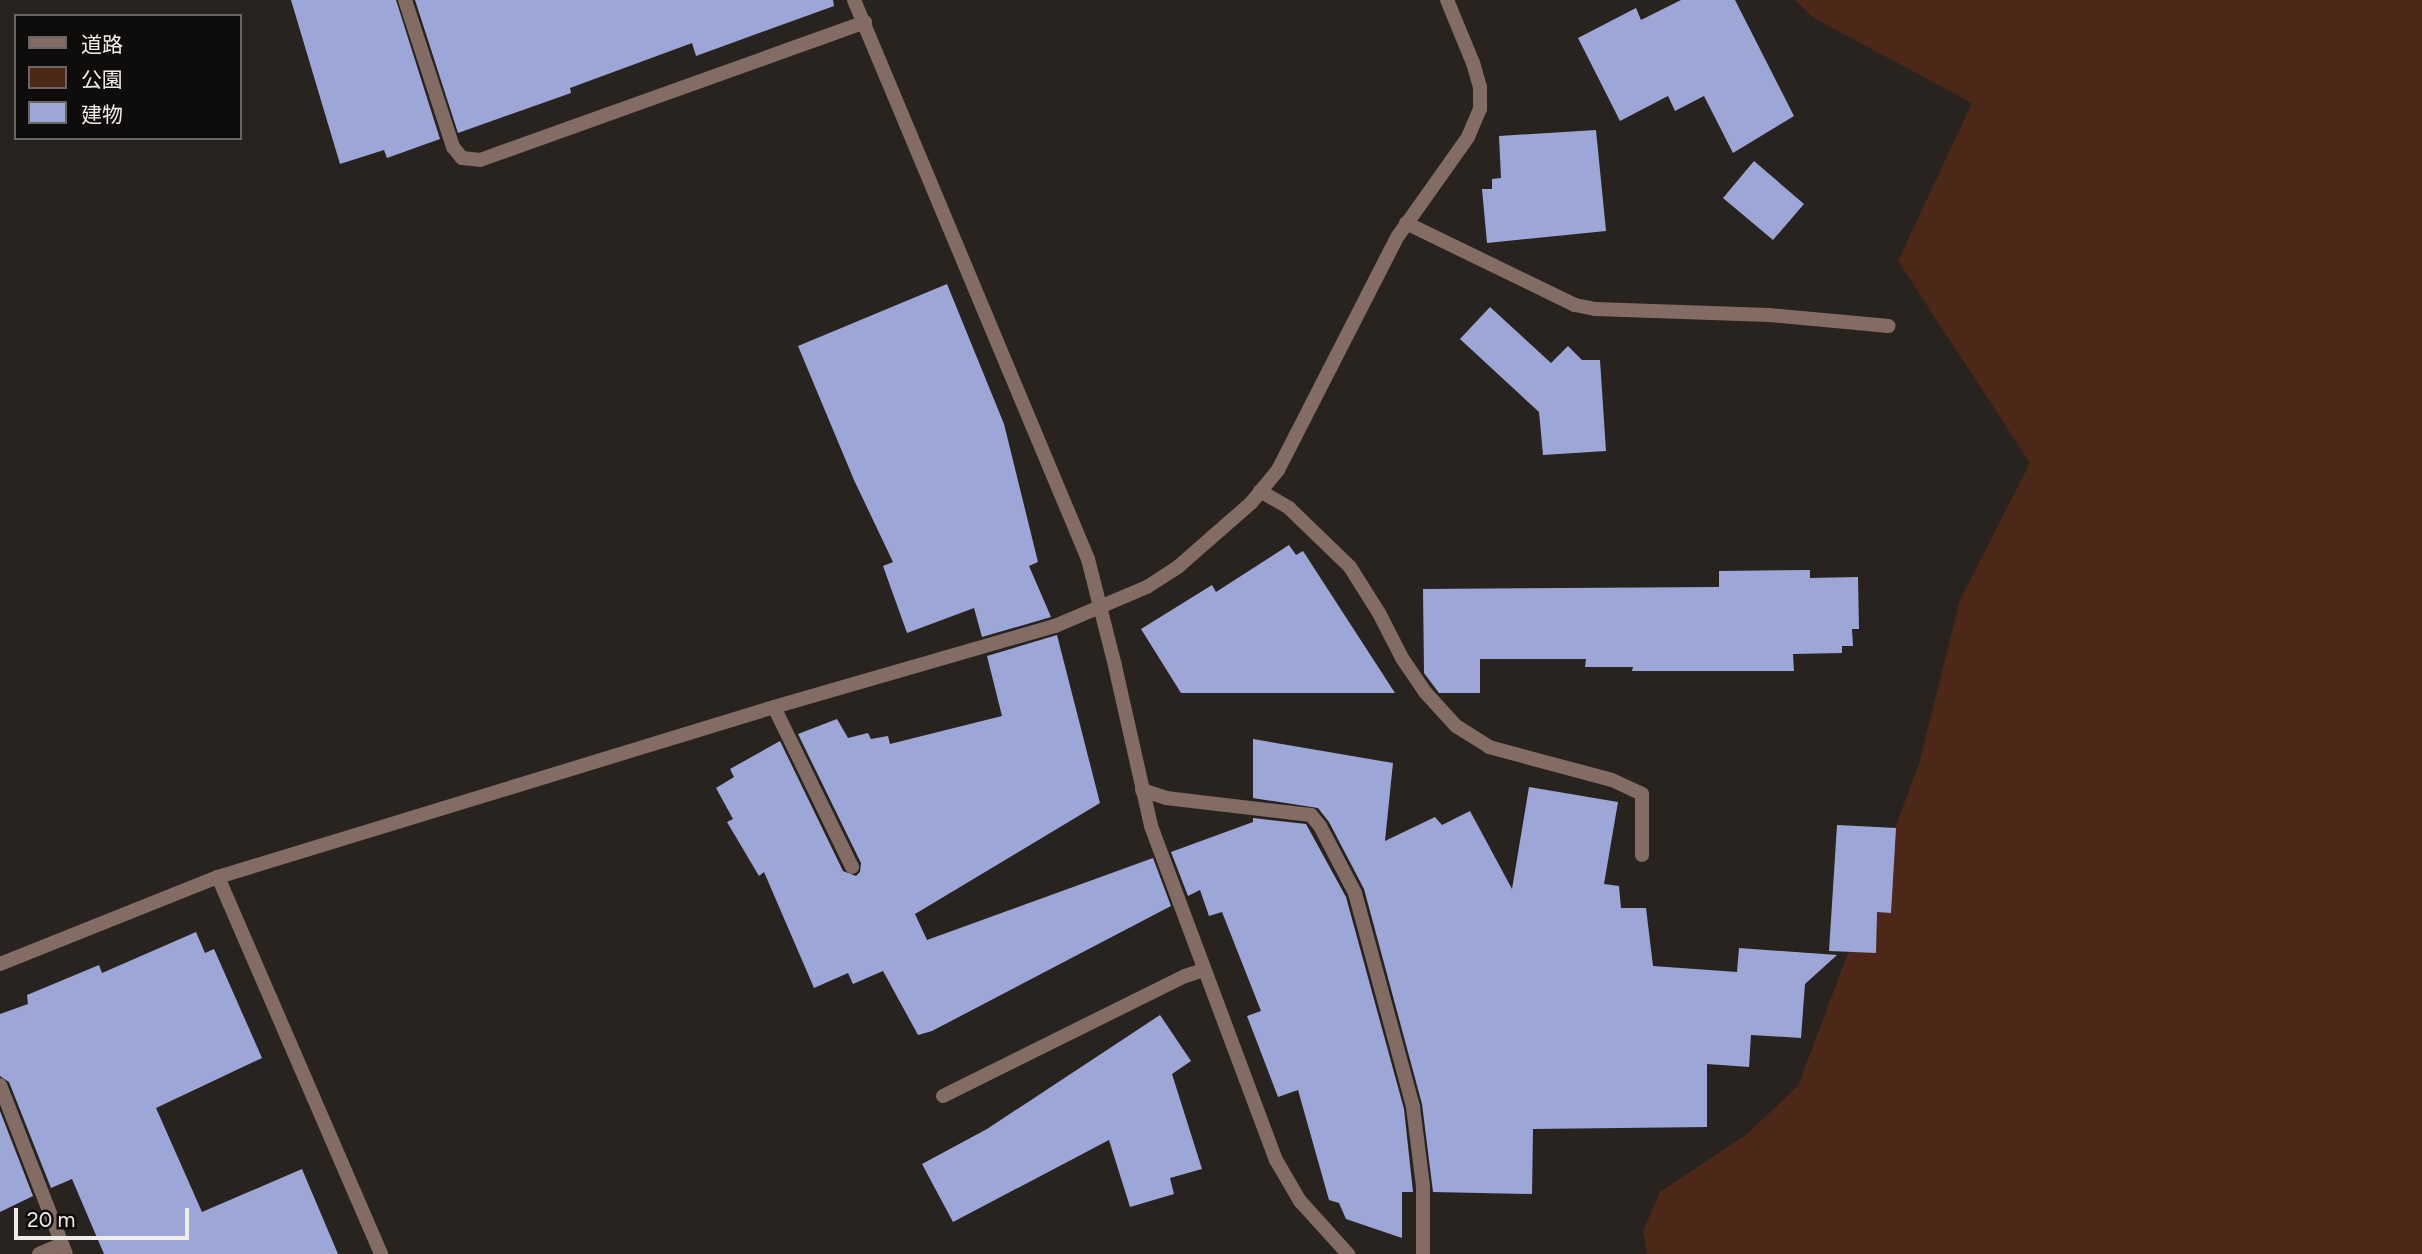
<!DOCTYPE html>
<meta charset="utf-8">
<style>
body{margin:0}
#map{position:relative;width:2422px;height:1254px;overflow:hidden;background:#292320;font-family:Figtree,"Noto Sans JP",sans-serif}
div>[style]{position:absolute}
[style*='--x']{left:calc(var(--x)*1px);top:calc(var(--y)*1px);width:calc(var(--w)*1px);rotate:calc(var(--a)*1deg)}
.green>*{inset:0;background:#4d2818}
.building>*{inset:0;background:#9ca7d8}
.lane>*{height:14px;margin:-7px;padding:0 7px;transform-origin:7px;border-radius:7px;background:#836c63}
.street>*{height:14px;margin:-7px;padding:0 7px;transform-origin:7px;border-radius:7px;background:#836c63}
span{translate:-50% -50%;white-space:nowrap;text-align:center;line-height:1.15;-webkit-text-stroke:7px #0f0d0c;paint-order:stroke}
.legend{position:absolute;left:14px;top:14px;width:228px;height:126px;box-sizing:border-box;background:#0f0d0c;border:2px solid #696665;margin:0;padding:9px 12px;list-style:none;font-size:21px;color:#f0ecea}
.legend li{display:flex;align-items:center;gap:14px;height:35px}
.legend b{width:35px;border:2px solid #696665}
.scale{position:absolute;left:14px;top:1208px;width:175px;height:32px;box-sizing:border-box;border:4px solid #f0ecea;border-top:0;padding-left:9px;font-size:21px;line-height:24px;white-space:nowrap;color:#f0ecea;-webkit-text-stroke:5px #0f0d0c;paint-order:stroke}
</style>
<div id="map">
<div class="green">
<i style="clip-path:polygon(1795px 0,2422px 0,2422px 1254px,1647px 1254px,1643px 1231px,1660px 1192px,1747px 1134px,1798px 1086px,1919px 764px,1960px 600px,2030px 463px,1898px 261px,1972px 103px,1814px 18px)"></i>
</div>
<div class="building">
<i style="clip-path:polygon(291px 0,396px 0,440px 139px,387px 158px,384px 150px,340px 164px)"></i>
<i style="clip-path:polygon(415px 0,833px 0,834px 6px,696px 56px,692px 43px,570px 88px,571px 93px,458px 133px)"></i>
<i style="clip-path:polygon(1681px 0,1735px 0,1794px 116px,1733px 153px,1704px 96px,1675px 111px,1668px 96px,1620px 121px,1578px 38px,1636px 8px,1641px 20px)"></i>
<i style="clip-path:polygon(1596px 130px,1606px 231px,1487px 243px,1482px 189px,1492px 189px,1492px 179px,1501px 178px,1499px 136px)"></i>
<i style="clip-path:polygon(1754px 161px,1804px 204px,1773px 240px,1723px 198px)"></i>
<i style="clip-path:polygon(947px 284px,1004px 424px,1038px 562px,1029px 566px,1051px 617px,982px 637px,974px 608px,907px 633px,883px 566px,893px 562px,854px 480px,798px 346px)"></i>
<i style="clip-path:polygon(1490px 307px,1551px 363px,1568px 346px,1582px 360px,1600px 360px,1606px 451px,1543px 455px,1539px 412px,1460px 339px)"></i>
<i style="clip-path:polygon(1289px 545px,1296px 555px,1303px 551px,1395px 693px,1181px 693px,1141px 629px,1212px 585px,1216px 592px)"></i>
<i style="clip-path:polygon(1810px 570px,1810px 578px,1858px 577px,1859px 629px,1852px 629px,1853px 646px,1842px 646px,1842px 653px,1793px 654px,1794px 671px,1632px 671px,1633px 667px,1585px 667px,1586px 659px,1480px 659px,1480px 693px,1439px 693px,1424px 673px,1423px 589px,1719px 587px,1719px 571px)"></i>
<i style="clip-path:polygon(1057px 635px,1100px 803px,915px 914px,927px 940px,1153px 858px,1171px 906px,932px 1031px,918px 1035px,883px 971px,853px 984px,848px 973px,814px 988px,764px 872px,759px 876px,727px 822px,733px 819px,716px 788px,734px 777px,730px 769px,780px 741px,843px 871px,856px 876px,860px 872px,861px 863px,798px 734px,837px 719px,848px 738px,868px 733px,871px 739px,888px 736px,890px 744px,1002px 716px,987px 656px)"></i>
<i style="clip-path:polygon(1253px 739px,1393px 763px,1385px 841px,1435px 817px,1442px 825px,1470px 811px,1512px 889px,1529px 787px,1618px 802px,1604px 884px,1619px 886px,1621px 908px,1646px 908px,1653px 966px,1737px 972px,1739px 948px,1837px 955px,1805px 984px,1801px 1038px,1751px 1035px,1749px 1067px,1707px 1064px,1707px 1127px,1533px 1129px,1532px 1194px,1433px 1192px,1422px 1104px,1364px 889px,1329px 822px,1318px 808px,1253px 798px)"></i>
<i style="clip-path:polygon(1253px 818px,1306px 824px,1346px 897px,1404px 1109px,1413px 1192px,1402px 1192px,1402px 1238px,1346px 1219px,1339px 1203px,1329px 1200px,1298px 1090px,1278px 1097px,1247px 1016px,1261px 1011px,1222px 912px,1209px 916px,1200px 890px,1188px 896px,1171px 852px,1253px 822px)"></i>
<i style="clip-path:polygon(1837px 825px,1896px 828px,1891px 913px,1877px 912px,1876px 953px,1829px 951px)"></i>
<i style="clip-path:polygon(196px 932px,205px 953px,214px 949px,262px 1058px,156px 1108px,202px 1212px,302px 1169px,338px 1254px,104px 1254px,72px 1179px,51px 1188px,9px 1082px,0 1076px,0 1014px,28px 1004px,27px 995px,99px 965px,102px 973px)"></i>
<i style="clip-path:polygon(1160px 1015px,1191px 1061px,1172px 1074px,1202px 1169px,1170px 1178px,1174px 1194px,1130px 1207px,1109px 1140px,953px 1222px,922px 1164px,987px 1129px)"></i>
<i style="clip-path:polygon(0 1111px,33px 1196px,0 1212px)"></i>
</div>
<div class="lane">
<i style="--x:405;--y:0;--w:155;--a:71.9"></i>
<i style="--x:453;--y:147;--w:14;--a:51"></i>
<i style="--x:462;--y:158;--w:18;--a:6"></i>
<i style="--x:480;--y:160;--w:409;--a:-19.7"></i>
<i style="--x:1406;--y:223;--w:188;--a:25.9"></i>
<i style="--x:1575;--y:305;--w:20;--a:11"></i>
<i style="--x:1595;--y:309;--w:174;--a:2"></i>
<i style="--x:1769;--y:315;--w:120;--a:5.3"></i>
<i style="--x:1260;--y:491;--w:34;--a:30"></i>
<i style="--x:1289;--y:508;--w:85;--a:44"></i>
<i style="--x:1350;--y:567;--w:54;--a:57.8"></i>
<i style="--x:1379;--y:613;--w:51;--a:62.9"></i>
<i style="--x:1402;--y:658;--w:41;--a:55.9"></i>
<i style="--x:1425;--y:692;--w:46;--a:47.6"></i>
<i style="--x:1456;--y:726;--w:39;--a:32"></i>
<i style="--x:1489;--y:747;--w:127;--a:15"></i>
<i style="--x:1612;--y:780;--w:33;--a:25"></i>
<i style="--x:1642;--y:794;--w:61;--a:90"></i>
<i style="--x:774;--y:707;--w:178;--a:64"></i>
<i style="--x:1142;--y:790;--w:25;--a:18"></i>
<i style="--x:1166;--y:798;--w:146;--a:6.7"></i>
<i style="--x:1311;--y:815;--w:14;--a:51"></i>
<i style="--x:1320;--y:826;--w:76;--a:62.4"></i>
<i style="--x:1355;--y:893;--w:222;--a:74.8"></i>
<i style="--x:1413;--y:1107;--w:80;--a:82.8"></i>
<i style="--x:1423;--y:1186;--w:68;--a:90"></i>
<i style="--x:943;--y:1096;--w:270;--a:-26.4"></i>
<i style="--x:1185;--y:976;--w:20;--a:-18"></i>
<i style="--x:39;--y:1254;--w:25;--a:-23"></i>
</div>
<div class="street">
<i style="--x:854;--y:0;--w:606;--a:67.29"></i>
<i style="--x:1088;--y:559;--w:110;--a:75.8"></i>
<i style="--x:1115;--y:666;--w:164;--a:77.3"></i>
<i style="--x:1151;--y:826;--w:357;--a:69.5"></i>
<i style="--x:1276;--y:1160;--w:48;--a:59.7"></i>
<i style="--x:1300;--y:1201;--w:72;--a:47.8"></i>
<i style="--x:218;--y:877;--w:411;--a:66.6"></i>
<i style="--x:0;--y:964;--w:235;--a:-21.8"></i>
<i style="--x:218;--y:877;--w:581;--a:-17"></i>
<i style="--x:774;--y:707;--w:292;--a:-16.1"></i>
<i style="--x:1055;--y:626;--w:100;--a:-23"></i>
<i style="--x:1147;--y:587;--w:38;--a:-33"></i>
<i style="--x:1179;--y:566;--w:96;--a:-41.2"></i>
<i style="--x:1251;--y:503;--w:43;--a:-50.7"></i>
<i style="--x:1278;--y:470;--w:263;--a:-62.9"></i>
<i style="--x:1398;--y:236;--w:121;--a:-54.7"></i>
<i style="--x:1468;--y:137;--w:30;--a:-67"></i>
<i style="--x:1480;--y:109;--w:22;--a:-90"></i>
<i style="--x:1480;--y:87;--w:25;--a:-106"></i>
<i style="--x:1473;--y:63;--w:68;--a:-112.4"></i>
<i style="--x:0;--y:1085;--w:181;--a:68.7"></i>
</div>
<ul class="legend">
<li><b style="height:9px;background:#836c63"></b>道路</li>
<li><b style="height:19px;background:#4d2818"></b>公園</li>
<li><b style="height:19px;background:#9ca7d8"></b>建物</li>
</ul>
<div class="scale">20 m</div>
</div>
